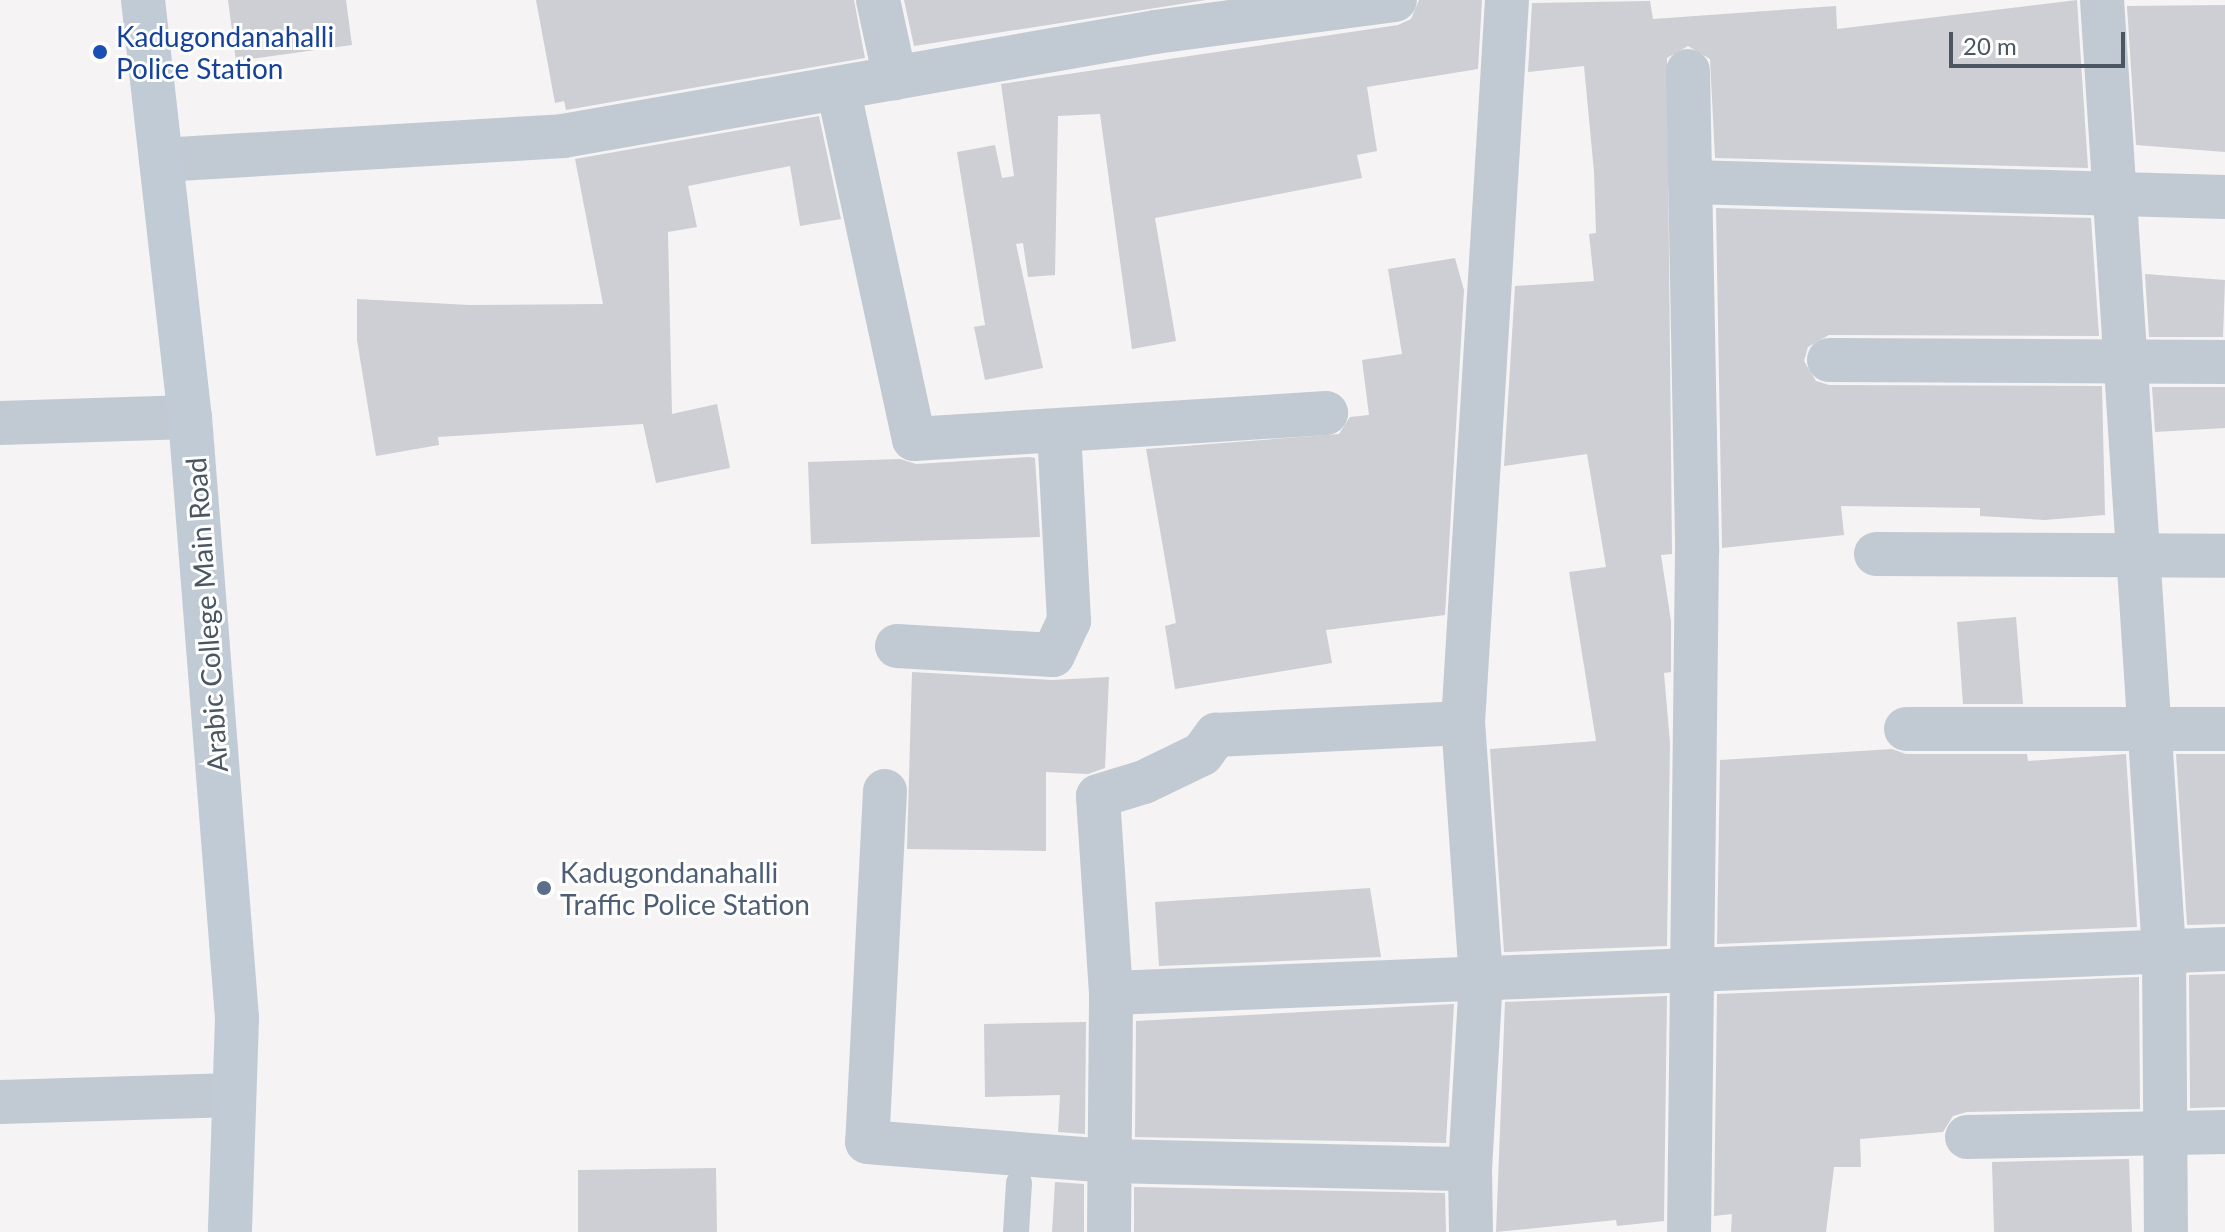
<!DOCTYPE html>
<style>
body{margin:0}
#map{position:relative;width:2225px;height:1232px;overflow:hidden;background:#f5f3f3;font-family:Lato,sans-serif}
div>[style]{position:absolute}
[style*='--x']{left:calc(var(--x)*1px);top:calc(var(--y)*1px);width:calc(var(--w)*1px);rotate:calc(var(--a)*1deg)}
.building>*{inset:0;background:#cdcfd5}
.lane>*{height:26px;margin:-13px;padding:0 13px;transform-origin:13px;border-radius:13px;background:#c1cad2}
.street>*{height:44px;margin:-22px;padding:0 22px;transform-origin:22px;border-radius:22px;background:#c1cad2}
.secondary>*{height:44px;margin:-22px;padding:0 22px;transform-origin:22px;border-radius:22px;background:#c1cbd6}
.dots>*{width:22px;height:22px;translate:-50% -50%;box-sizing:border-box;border:4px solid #fff;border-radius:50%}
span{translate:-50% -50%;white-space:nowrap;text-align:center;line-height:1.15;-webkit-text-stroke:6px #fff;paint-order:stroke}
.transit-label{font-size:28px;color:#164399}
.left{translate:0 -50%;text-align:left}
.street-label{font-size:28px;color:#4a5661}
.service-label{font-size:28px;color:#4e5e75}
.scale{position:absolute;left:1949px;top:32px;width:176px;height:36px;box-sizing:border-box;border:4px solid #4a5661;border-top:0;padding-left:10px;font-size:24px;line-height:28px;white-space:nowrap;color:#4a5661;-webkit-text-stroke:6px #fff;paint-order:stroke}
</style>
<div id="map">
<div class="building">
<i style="clip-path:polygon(228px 0,346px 0,352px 45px,236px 61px)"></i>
<i style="clip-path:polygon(536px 0,854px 0,865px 58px,566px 110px,564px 101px,555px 103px)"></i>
<i style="clip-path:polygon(904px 0,1206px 0,914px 46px)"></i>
<i style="clip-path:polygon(1419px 0,1482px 0,1478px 69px,1367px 87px,1377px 151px,1357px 155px,1362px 178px,1155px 218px,1176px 341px,1132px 349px,1100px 114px,1058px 116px,1055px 275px,1028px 277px,1023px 243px,1016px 244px,1043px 368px,985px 380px,974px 327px,985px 325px,957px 152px,995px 145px,1002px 178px,1014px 176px,1001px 84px,1398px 25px,1411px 19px)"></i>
<i style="clip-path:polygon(2077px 0,2088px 168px,1715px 158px,1710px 59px,1688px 46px,1667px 58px,1672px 554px,1661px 555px,1671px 621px,1671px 672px,1664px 673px,1670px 743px,1667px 946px,1504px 952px,1490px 749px,1596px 741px,1569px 572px,1606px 567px,1587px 454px,1504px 466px,1515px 286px,1594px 281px,1589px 234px,1596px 233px,1594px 172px,1584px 66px,1528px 72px,1532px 3px,1650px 1px,1653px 19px,1836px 6px,1837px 29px)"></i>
<i style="clip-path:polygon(2225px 5px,2225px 152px,2136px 145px,2127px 6px)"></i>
<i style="clip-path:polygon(819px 116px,841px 219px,800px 226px,790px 166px,688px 186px,697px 227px,668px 232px,672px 414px,717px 404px,730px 468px,656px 483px,643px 424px,438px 437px,439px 445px,376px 456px,357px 340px,357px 299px,469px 305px,603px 304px,575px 159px)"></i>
<i style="clip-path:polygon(1716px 208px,2091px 218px,2099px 336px,1829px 335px,1808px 347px,1804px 361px,1816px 381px,1829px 385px,2102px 386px,2105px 515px,2045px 520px,1980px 516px,1980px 508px,1841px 506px,1844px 535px,1722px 548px)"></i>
<i style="clip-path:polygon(1455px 258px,1464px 290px,1445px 615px,1326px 630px,1332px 663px,1175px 689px,1165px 626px,1176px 623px,1146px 449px,1339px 434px,1350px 417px,1369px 415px,1362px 360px,1402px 354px,1388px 269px)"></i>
<i style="clip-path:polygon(2145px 274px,2225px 280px,2223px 337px,2149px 337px)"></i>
<i style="clip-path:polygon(2152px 387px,2225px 387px,2225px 428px,2155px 432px)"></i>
<i style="clip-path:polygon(1029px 457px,1035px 458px,1040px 537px,811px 544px,808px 462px,900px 459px,916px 464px)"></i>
<i style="clip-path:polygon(2016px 617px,2023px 704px,1963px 704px,1957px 622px)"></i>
<i style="clip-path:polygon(912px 672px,1052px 680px,1109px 677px,1105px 768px,1088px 774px,1046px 772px,1046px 851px,907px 849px)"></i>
<i style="clip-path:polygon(1892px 749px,1906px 754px,2027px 754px,2028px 761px,2126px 754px,2137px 927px,1717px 944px,1720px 760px)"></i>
<i style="clip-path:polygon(2176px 754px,2225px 754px,2225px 924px,2187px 925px)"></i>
<i style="clip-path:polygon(1370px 888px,1381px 957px,1159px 966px,1155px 902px)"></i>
<i style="clip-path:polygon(2225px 974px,2225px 1107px,2190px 1108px,2189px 975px)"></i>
<i style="clip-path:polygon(2139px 977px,2140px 1109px,1967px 1112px,1953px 1116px,1943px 1132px,1860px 1139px,1861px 1167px,1834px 1167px,1826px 1232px,1731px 1232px,1732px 1214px,1714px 1216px,1717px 994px)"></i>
<i style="clip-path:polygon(1667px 996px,1664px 1221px,1617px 1226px,1616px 1220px,1496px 1232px,1505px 1002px)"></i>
<i style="clip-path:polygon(1454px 1004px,1446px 1143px,1135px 1137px,1136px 1021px)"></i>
<i style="clip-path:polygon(1086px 1022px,1085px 1134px,1058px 1132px,1060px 1095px,985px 1097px,984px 1024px)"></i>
<i style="clip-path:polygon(2129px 1159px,2132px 1232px,1994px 1232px,1992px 1162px)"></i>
<i style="clip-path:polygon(716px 1168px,717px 1232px,578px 1232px,578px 1170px)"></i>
<i style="clip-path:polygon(1055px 1182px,1084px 1184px,1084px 1232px,1052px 1232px)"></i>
<i style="clip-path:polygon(1134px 1187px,1445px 1193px,1446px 1232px,1134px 1232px)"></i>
</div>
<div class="lane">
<i style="--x:1016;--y:1232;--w:49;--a:-86.5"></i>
</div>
<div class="street">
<i style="--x:878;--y:0;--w:80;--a:77.7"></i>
<i style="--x:2102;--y:0;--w:953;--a:86.27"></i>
<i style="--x:2164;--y:951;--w:281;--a:89.6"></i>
<i style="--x:1688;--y:71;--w:481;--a:88.9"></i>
<i style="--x:1697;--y:552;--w:680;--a:90.67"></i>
<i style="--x:838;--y:88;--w:359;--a:77.8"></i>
<i style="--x:914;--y:439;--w:413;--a:-3.6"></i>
<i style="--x:161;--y:160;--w:403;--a:-3.4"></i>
<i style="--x:563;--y:136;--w:601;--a:-9.96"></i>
<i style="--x:1155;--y:32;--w:242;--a:-7.6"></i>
<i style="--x:1690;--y:182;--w:535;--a:1.61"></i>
<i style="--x:1829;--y:360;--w:396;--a:0.3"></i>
<i style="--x:0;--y:423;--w:190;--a:-1.8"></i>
<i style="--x:1876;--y:554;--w:349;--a:0.3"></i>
<i style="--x:897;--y:646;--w:156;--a:3.3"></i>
<i style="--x:1053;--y:655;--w:38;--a:-65"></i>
<i style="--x:1069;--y:621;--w:191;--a:-93"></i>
<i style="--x:1906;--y:729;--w:319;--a:0"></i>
<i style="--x:885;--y:791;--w:351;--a:92.9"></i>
<i style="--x:867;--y:1142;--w:244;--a:4.5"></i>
<i style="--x:1110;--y:1161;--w:360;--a:1.3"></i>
<i style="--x:1470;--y:1169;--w:190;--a:-86.7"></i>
<i style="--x:1481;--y:979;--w:257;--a:-94"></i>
<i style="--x:1463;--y:723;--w:724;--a:-86.52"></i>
<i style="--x:1111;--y:993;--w:197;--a:-93.8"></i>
<i style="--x:1098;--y:796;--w:48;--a:-16.9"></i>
<i style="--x:1144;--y:782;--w:64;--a:-25.8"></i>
<i style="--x:1202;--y:754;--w:24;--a:-54"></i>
<i style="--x:1216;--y:735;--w:247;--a:-2.8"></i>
<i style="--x:0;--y:1102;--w:234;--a:-1.7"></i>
<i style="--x:1967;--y:1137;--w:258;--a:-1.1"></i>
<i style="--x:1470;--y:1169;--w:63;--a:89.1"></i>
<i style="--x:1109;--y:1232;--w:239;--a:-89.5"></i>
<i style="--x:1111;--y:993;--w:1115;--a:-2.26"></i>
</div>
<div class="secondary">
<i style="--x:143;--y:0;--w:420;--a:83.6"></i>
<i style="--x:190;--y:417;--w:603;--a:85.53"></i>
<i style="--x:237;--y:1018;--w:214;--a:91.9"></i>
</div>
<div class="dots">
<i style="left:100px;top:52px;background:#1a4fb4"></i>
<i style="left:544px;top:888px;background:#5c6f8a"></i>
</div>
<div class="transit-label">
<span class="left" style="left:116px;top:52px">Kadugondanahalli<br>Police Station</span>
</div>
<div class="street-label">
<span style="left:206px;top:615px;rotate:-94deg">Arabic College Main Road</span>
</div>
<div class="service-label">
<span class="left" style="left:560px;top:888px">Kadugondanahalli<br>Traffic Police Station</span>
</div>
<div class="scale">20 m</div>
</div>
